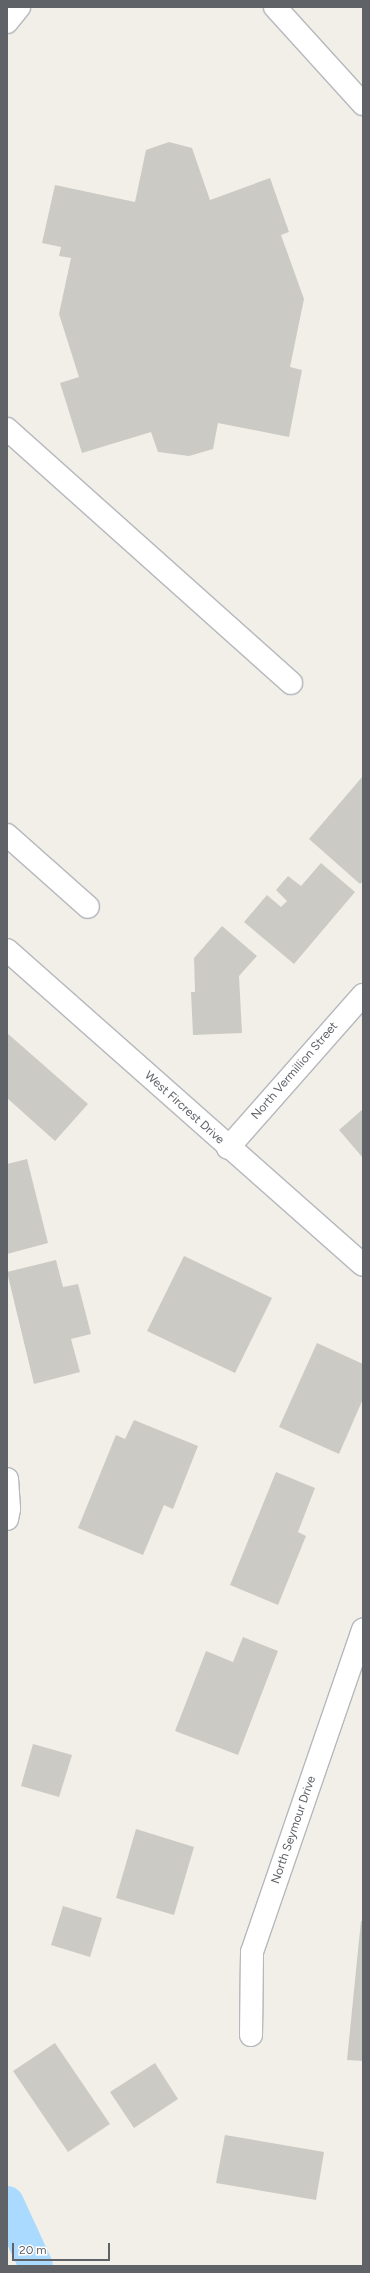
<!DOCTYPE html>
<style>
body{margin:0}
#map{position:relative;width:370px;height:2273px;overflow:hidden;background:#f1efe8;font-family:Figtree,sans-serif}
div>[style]{position:absolute}
[style*='--x']{left:calc(var(--x)*1px);top:calc(var(--y)*1px);width:calc(var(--w)*1px);rotate:calc(var(--a)*1deg)}
.canal>*{height:34px;margin:-17px;padding:0 17px;transform-origin:17px;border-radius:17px;background:#aadaff}
.building>*{inset:0;background:#cccac5}
.roads{filter:drop-shadow(1px 0 #b5b8bc) drop-shadow(-1px 0 #b5b8bc) drop-shadow(0 1px #b5b8bc) drop-shadow(0 -1px #b5b8bc)}
.minor>*{height:22px;margin:-11px;padding:0 11px;transform-origin:11px;border-radius:11px;background:#fff}
span{translate:-50% -50%;white-space:nowrap;text-align:center;line-height:1.15;-webkit-text-stroke:3px #fff;paint-order:stroke}
.street-label{font-size:12px;color:#5f6368}
.frame{position:absolute;inset:0;border:8px solid #5f6368;pointer-events:none}
.scale{position:absolute;left:12px;top:2243px;width:98px;height:18px;box-sizing:border-box;border:2px solid #5f6368;border-top:0;padding-left:5px;font-size:12px;line-height:14px;white-space:nowrap;color:#5f6368;-webkit-text-stroke:3px #fff;paint-order:stroke}
</style>
<div id="map">
<div class="canal">
<i style="--x:7;--y:2203;--w:69;--a:65.3"></i>
</div>
<div class="building">
<i style="clip-path:polygon(169px 142px,192px 148px,210px 200px,270px 178px,289px 232px,281px 235px,304px 299px,290px 367px,302px 370px,289px 437px,218px 423px,213px 449px,189px 456px,158px 452px,151px 432px,82px 453px,60px 383px,79px 377px,59px 314px,71px 258px,59px 256px,61px 247px,42px 243px,55px 185px,135px 202px,146px 150px)"></i>
<i style="clip-path:polygon(363px 776px,363px 881px,360px 884px,309px 839px)"></i>
<i style="clip-path:polygon(321px 863px,355px 892px,294px 964px,244px 922px,267px 895px,281px 907px,287px 901px,276px 890px,288px 876px,301px 886px)"></i>
<i style="clip-path:polygon(222px 926px,257px 956px,239px 976px,242px 1033px,193px 1035px,191px 992px,195px 992px,194px 958px)"></i>
<i style="clip-path:polygon(7px 1033px,88px 1104px,55px 1141px,7px 1098px)"></i>
<i style="clip-path:polygon(363px 1109px,363px 1158px,339px 1130px)"></i>
<i style="clip-path:polygon(27px 1159px,48px 1243px,7px 1254px,7px 1164px)"></i>
<i style="clip-path:polygon(184px 1256px,272px 1298px,235px 1373px,147px 1331px)"></i>
<i style="clip-path:polygon(56px 1260px,63px 1287px,78px 1284px,91px 1334px,71px 1339px,80px 1372px,34px 1384px,7px 1272px)"></i>
<i style="clip-path:polygon(317px 1343px,363px 1364px,363px 1399px,339px 1454px,279px 1427px)"></i>
<i style="clip-path:polygon(134px 1420px,198px 1446px,173px 1509px,164px 1505px,143px 1555px,78px 1528px,116px 1435px,125px 1439px)"></i>
<i style="clip-path:polygon(276px 1472px,315px 1488px,298px 1532px,306px 1536px,278px 1605px,230px 1585px)"></i>
<i style="clip-path:polygon(243px 1637px,278px 1651px,238px 1755px,175px 1731px,206px 1651px,233px 1662px)"></i>
<i style="clip-path:polygon(33px 1744px,72px 1755px,59px 1797px,21px 1786px)"></i>
<i style="clip-path:polygon(136px 1829px,194px 1847px,174px 1915px,116px 1898px)"></i>
<i style="clip-path:polygon(63px 1906px,102px 1918px,90px 1957px,51px 1945px)"></i>
<i style="clip-path:polygon(361px 1921px,363px 1921px,363px 2061px,347px 2060px)"></i>
<i style="clip-path:polygon(55px 2043px,110px 2124px,68px 2152px,13px 2071px)"></i>
<i style="clip-path:polygon(155px 2063px,178px 2099px,134px 2128px,110px 2092px)"></i>
<i style="clip-path:polygon(225px 2135px,324px 2152px,316px 2200px,216px 2183px)"></i>
</div>
<div class="roads">
<div class="minor">
<i style="--x:275;--y:7;--w:131;--a:47.8"></i>
<i style="--x:7;--y:22;--w:19;--a:-51"></i>
<i style="--x:7;--y:429;--w:381;--a:41.8"></i>
<i style="--x:7;--y:835;--w:108;--a:41.6"></i>
<i style="--x:7;--y:950;--w:475;--a:41.5"></i>
<i style="--x:228;--y:1148;--w:204;--a:-48.6"></i>
<i style="--x:7;--y:1479;--w:30;--a:86"></i>
<i style="--x:9;--y:1509;--w:10;--a:101"></i>
<i style="--x:251;--y:2035;--w:83;--a:-89.3"></i>
<i style="--x:252;--y:1952;--w:341;--a:-71"></i>
</div>
</div>
<div class="street-label">
<span style="left:295px;top:1071px;rotate:-49deg">North Vermillion Street</span>
<span style="left:184px;top:1108px;rotate:42deg">West Fircrest Drive</span>
<span style="left:294px;top:1830px;rotate:-71deg">North Seymour Drive</span>
</div>
<div class="frame"></div>
<div class="scale">20 m</div>
</div>
